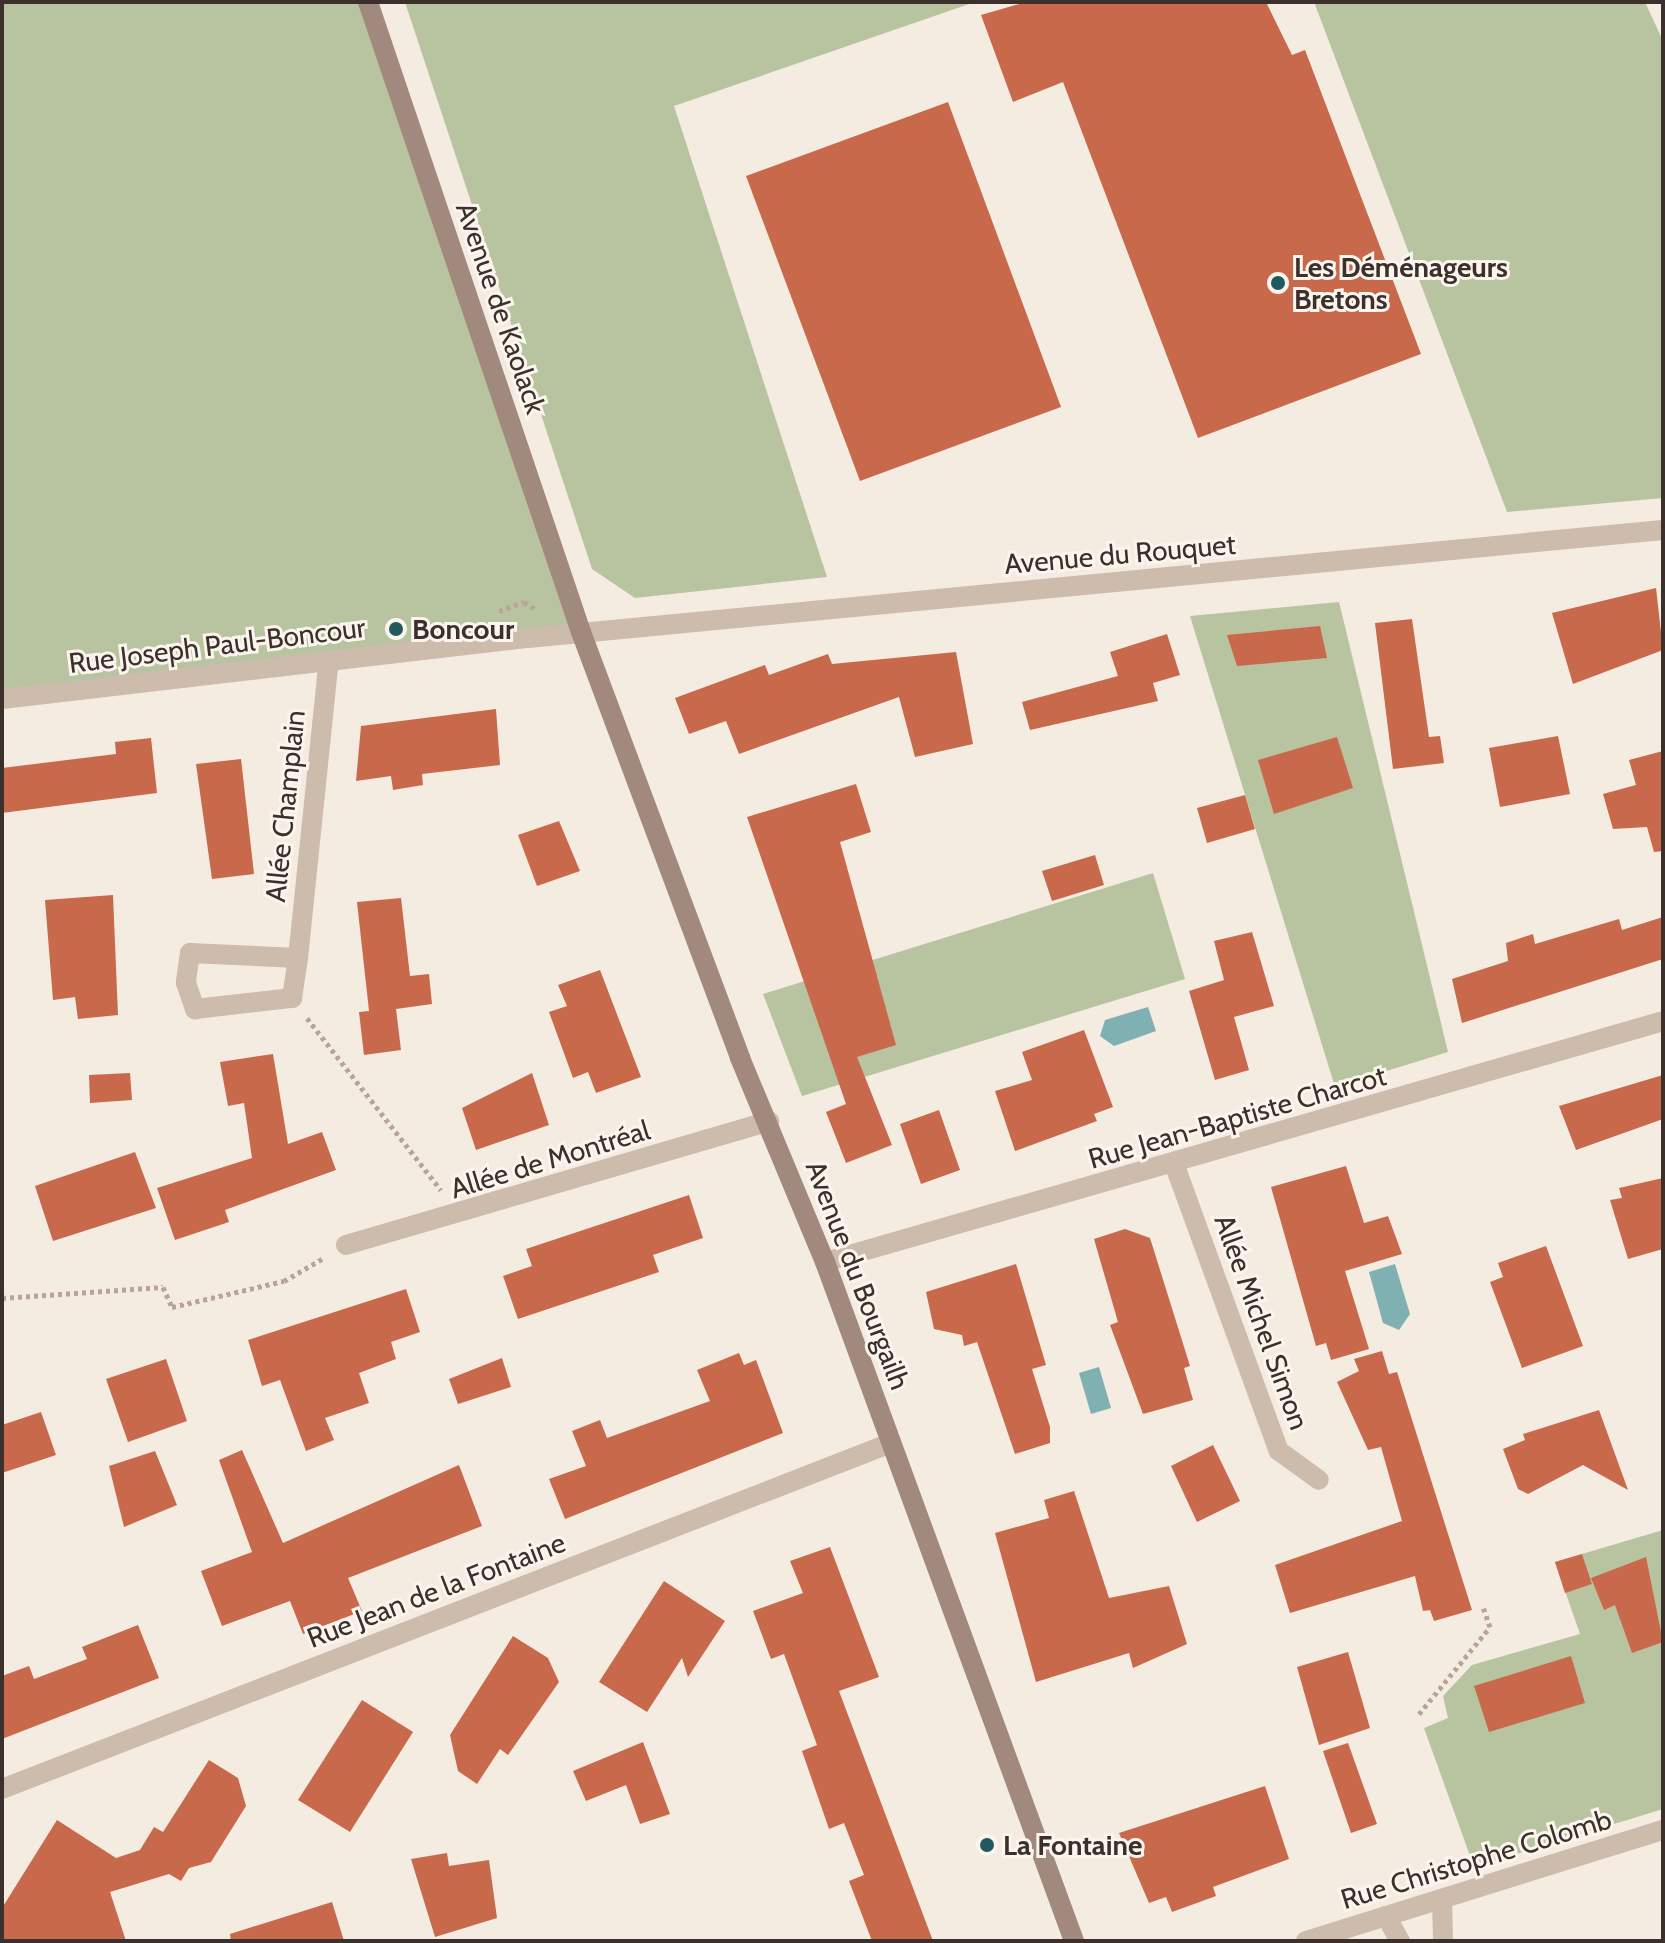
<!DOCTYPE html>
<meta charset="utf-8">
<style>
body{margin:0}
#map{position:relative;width:1665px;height:1943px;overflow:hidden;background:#f4ebe1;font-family:Cabin,sans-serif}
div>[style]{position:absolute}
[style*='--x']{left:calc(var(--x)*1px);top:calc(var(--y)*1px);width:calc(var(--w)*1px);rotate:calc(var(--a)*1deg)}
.green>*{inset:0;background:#b8c4a0}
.water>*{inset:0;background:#7fb0b2}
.building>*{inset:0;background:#c8694b}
.path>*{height:5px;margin-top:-2.5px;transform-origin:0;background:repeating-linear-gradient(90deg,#b9a596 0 4px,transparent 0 8px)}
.street>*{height:20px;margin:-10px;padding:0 10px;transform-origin:10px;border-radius:10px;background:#cdbbac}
.secondary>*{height:20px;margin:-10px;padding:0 10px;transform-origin:10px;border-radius:10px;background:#a18a7d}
.dots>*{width:22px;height:22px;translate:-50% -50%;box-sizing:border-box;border:4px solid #fbf5ee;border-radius:50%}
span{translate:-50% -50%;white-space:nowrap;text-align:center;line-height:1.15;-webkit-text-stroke:6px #fbf5ee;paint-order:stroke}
.poi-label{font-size:28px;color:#3b302b;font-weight:700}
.left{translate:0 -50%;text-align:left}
.street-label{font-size:28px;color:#3b302b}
.frame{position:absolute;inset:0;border:4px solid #3b302b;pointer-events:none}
</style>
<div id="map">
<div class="green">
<i style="clip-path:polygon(2px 2px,368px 2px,581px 632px,2px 699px)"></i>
<i style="clip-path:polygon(405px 2px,975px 2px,674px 106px,827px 577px,635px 598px,592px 569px)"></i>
<i style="clip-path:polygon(1314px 2px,1645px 2px,1663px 41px,1663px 498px,1507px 512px)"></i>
<i style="clip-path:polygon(1339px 602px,1448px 1052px,1335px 1087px,1190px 616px)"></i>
<i style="clip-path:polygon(1153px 873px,1185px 979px,802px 1096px,763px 994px)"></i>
<i style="clip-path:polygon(1663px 1530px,1663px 1809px,1474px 1867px,1424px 1728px,1448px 1718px,1443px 1696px,1472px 1665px,1580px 1634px,1555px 1562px)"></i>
</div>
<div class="water">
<i style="clip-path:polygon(1148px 1007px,1156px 1031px,1114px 1046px,1100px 1036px,1105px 1020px)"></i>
<i style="clip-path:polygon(1395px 1264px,1410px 1314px,1399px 1330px,1383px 1323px,1369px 1272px)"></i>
<i style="clip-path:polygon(1099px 1367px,1111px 1408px,1091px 1414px,1079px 1373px)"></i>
</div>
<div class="building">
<i style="clip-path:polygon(1026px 2px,1266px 2px,1292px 55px,1305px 50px,1421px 354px,1198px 438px,1063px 82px,1013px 102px,981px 15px)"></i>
<i style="clip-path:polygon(948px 102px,1061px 407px,860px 481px,746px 176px)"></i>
<i style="clip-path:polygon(1656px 588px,1663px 650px,1573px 684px,1552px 613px)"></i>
<i style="clip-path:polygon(1412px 619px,1429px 737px,1440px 736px,1444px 763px,1393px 769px,1375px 623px)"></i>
<i style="clip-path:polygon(1320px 626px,1327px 658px,1237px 666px,1227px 635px)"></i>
<i style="clip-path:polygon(1167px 634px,1180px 675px,1153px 683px,1158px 701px,1030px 730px,1022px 702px,1118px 676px,1110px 652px)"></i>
<i style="clip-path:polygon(956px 652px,973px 744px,915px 757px,899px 697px,739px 754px,726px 721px,689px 734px,675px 698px,765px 665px,769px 675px,828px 654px,832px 664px)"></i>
<i style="clip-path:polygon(496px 709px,500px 765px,422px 774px,423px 785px,393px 790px,391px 776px,356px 781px,361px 726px)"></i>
<i style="clip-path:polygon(1558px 736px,1570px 794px,1500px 807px,1489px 748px)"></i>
<i style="clip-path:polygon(1337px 737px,1353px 788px,1274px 814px,1258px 760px)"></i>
<i style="clip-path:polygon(151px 738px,157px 793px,2px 813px,2px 768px,116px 754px,115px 742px)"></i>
<i style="clip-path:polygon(1663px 751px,1663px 851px,1654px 852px,1647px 827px,1613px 829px,1603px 794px,1636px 785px,1629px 760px)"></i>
<i style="clip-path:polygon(241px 759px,254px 874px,212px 879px,196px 764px)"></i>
<i style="clip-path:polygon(856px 784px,871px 832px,840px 842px,896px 1045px,857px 1057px,892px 1145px,846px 1163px,826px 1112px,846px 1104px,747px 817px)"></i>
<i style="clip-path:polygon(1245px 795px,1255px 829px,1207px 843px,1197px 808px)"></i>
<i style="clip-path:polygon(559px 821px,580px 871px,537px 886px,518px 835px)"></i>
<i style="clip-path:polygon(1095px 855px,1104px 885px,1052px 901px,1042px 871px)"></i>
<i style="clip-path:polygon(113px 895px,118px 1015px,78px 1019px,75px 997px,53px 1000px,45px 900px)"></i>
<i style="clip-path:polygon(401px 898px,410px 976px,429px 974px,432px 1004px,396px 1009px,401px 1050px,364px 1055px,359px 1012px,369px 1011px,357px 902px)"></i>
<i style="clip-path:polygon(1663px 917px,1663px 959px,1462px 1023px,1452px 979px,1508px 961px,1506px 943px,1533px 934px,1535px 944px,1619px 919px,1622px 930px)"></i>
<i style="clip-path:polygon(1252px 932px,1274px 1006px,1234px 1017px,1249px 1070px,1215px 1080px,1189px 991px,1224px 980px,1214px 941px)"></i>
<i style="clip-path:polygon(600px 970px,641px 1077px,596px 1093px,588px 1072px,573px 1078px,549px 1012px,567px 1006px,558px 985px)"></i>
<i style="clip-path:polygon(1084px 1030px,1113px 1107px,1094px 1114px,1097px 1121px,1015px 1151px,995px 1091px,1032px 1080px,1022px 1052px)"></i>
<i style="clip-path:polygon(273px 1054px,288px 1144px,322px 1132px,336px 1170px,225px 1210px,229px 1222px,175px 1240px,157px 1188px,252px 1158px,244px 1103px,228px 1106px,220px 1062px)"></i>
<i style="clip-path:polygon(130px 1073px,132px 1100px,90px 1103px,89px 1075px)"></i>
<i style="clip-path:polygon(532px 1073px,549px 1125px,476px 1150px,462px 1108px)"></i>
<i style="clip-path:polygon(1663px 1075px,1663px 1119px,1576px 1150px,1559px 1106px)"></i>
<i style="clip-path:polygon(939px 1110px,960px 1170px,921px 1184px,900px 1124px)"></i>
<i style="clip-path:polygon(135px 1152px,156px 1208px,53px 1241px,35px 1186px)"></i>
<i style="clip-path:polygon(1346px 1166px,1364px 1223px,1388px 1216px,1402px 1254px,1345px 1271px,1369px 1349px,1331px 1360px,1326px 1343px,1316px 1346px,1271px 1187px)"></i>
<i style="clip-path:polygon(1663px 1178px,1663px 1249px,1628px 1259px,1610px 1200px,1622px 1198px,1619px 1188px)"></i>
<i style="clip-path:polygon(689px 1195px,703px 1238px,653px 1255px,659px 1272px,518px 1319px,503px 1276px,532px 1266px,526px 1249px)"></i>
<i style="clip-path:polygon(1125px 1229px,1150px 1238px,1190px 1366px,1184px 1368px,1193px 1400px,1143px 1414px,1110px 1325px,1118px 1322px,1094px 1239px)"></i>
<i style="clip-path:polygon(1546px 1246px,1583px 1346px,1522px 1368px,1490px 1282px,1503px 1277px,1498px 1263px)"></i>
<i style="clip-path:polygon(1016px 1264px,1046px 1365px,1032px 1369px,1050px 1427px,1050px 1443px,1015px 1454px,977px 1342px,964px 1346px,962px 1335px,934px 1329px,926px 1292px)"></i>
<i style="clip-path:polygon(406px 1289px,420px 1332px,391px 1342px,396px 1359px,359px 1373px,369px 1403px,325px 1418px,334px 1440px,306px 1451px,280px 1380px,262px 1386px,248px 1340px)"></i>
<i style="clip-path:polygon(1382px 1351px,1389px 1374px,1397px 1372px,1472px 1610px,1434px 1621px,1430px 1610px,1423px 1611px,1415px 1576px,1290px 1613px,1275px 1565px,1402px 1521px,1381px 1447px,1368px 1450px,1337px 1382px,1359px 1371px,1354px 1359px)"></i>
<i style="clip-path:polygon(739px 1353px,744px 1365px,756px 1360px,783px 1433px,565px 1519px,549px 1479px,586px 1466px,572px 1431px,600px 1420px,607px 1438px,710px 1401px,697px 1370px)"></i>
<i style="clip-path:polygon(502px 1358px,511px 1387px,458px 1404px,449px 1379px)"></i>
<i style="clip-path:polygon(166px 1359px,187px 1421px,128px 1442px,106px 1379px)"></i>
<i style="clip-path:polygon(1599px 1410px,1628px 1490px,1583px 1465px,1528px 1494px,1518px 1489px,1503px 1449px,1525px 1440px,1523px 1434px)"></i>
<i style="clip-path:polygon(41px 1412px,56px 1455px,2px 1473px,2px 1425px)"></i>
<i style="clip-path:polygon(1213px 1445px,1240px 1501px,1197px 1522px,1171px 1466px)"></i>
<i style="clip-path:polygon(242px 1450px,283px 1543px,459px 1465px,482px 1526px,348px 1578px,362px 1611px,303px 1634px,290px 1601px,222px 1626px,201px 1571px,252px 1552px,219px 1460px)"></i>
<i style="clip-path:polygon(155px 1451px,177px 1505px,124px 1527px,109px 1466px)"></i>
<i style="clip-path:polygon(1074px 1491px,1109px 1598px,1169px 1586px,1187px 1644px,1133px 1668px,1129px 1653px,1036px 1682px,995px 1533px,1049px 1518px,1044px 1500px)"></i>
<i style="clip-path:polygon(830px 1547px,879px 1677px,839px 1691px,933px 1941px,872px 1941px,849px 1881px,864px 1875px,844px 1823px,829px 1829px,802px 1751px,817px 1745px,784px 1654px,771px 1659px,753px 1611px,803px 1593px,790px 1561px)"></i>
<i style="clip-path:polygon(1582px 1554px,1592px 1584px,1565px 1593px,1555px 1562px)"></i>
<i style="clip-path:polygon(1646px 1557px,1663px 1642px,1632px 1653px,1615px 1605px,1604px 1610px,1591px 1578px)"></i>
<i style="clip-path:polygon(664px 1581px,725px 1621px,688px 1677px,682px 1658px,647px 1712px,599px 1682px)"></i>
<i style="clip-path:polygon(138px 1625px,159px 1678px,2px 1739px,2px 1676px,29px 1666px,34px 1679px,87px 1659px,82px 1647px)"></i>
<i style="clip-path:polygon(513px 1636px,548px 1658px,559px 1682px,508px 1755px,500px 1749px,477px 1784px,458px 1771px,450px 1735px)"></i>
<i style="clip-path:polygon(1348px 1652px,1370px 1728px,1319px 1745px,1297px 1667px)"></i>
<i style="clip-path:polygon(1571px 1656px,1585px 1703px,1489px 1732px,1474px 1686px)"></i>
<i style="clip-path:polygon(362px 1700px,413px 1732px,350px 1832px,298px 1800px)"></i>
<i style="clip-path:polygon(643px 1742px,670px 1814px,640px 1824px,626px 1785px,586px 1801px,573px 1771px)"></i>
<i style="clip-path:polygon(1348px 1743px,1377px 1824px,1351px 1833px,1323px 1751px)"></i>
<i style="clip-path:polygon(209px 1760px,238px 1778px,246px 1806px,211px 1862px,189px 1868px,181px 1881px,169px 1874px,110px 1892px,126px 1941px,2px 1941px,2px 1908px,57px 1820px,116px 1858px,140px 1850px,154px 1827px,163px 1832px)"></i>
<i style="clip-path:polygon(1265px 1786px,1289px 1859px,1213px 1887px,1216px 1896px,1172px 1912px,1166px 1897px,1149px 1903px,1119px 1833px)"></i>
<i style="clip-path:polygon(447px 1853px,449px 1866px,489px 1860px,497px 1918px,435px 1937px,411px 1859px)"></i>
<i style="clip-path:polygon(332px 1902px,344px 1941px,231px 1941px,230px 1934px)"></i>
</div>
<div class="path">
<i style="--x:499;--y:611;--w:27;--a:-20"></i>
<i style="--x:524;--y:602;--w:12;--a:31"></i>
<i style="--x:307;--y:1018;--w:218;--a:52.1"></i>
<i style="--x:2;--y:1298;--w:161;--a:-3.9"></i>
<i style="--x:163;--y:1287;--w:22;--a:66"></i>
<i style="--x:172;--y:1307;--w:115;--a:-13.1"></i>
<i style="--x:284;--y:1281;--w:44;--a:-30.1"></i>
<i style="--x:1419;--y:1714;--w:112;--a:-50.8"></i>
<i style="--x:1490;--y:1627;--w:21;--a:-109"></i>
</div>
<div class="street">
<i style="--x:2;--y:699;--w:530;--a:-6.62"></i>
<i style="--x:528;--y:638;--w:1140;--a:-5.44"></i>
<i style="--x:298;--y:958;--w:108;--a:-177.3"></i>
<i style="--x:190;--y:953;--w:30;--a:98"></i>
<i style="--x:186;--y:983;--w:28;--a:71"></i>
<i style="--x:195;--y:1009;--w:98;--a:-6.5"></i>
<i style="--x:292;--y:998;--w:40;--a:-81.5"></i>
<i style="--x:298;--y:958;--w:300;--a:-84.1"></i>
<i style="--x:1175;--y:1166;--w:303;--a:70"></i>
<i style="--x:1279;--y:1451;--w:49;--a:35.9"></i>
<i style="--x:346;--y:1245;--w:441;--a:-16.3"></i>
<i style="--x:825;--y:1262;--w:872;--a:-16.04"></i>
<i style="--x:2;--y:1789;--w:954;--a:-21.27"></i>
<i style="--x:1442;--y:1899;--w:42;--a:88.6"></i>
<i style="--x:1386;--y:1916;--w:29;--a:61"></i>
<i style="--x:1306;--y:1941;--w:374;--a:-17.3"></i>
</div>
<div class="secondary">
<i style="--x:368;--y:2;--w:665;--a:71.32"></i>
<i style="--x:581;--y:632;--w:455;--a:69.5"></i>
<i style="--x:740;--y:1058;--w:221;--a:67.4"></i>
<i style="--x:825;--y:1262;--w:723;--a:69.86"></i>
</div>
<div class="dots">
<i style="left:1278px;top:283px;background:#1f5a5e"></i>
<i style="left:396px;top:629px;background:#1f5a5e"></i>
<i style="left:987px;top:1845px;background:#1f5a5e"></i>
</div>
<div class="poi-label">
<span class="left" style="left:1294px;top:283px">Les Déménageurs<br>Bretons</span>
<span class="left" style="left:412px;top:629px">Boncour</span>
<span class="left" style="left:1003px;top:1845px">La Fontaine</span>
</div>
<div class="street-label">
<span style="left:501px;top:308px;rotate:71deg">Avenue de Kaolack</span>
<span style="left:1120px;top:554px;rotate:-5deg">Avenue du Rouquet</span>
<span style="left:217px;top:645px;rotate:-7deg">Rue Joseph Paul-Boncour</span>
<span style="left:285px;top:806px;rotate:-84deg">Allée Champlain</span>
<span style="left:1237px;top:1117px;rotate:-16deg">Rue Jean-Baptiste Charcot</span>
<span style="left:550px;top:1159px;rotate:-17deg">Allée de Montréal</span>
<span style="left:858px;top:1275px;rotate:69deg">Avenue du Bourgailh</span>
<span style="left:1262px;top:1322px;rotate:70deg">Allée Michel Simon</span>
<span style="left:436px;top:1590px;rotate:-21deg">Rue Jean de la Fontaine</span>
<span style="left:1476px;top:1859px;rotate:-17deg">Rue Christophe Colomb</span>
</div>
<div class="frame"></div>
</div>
